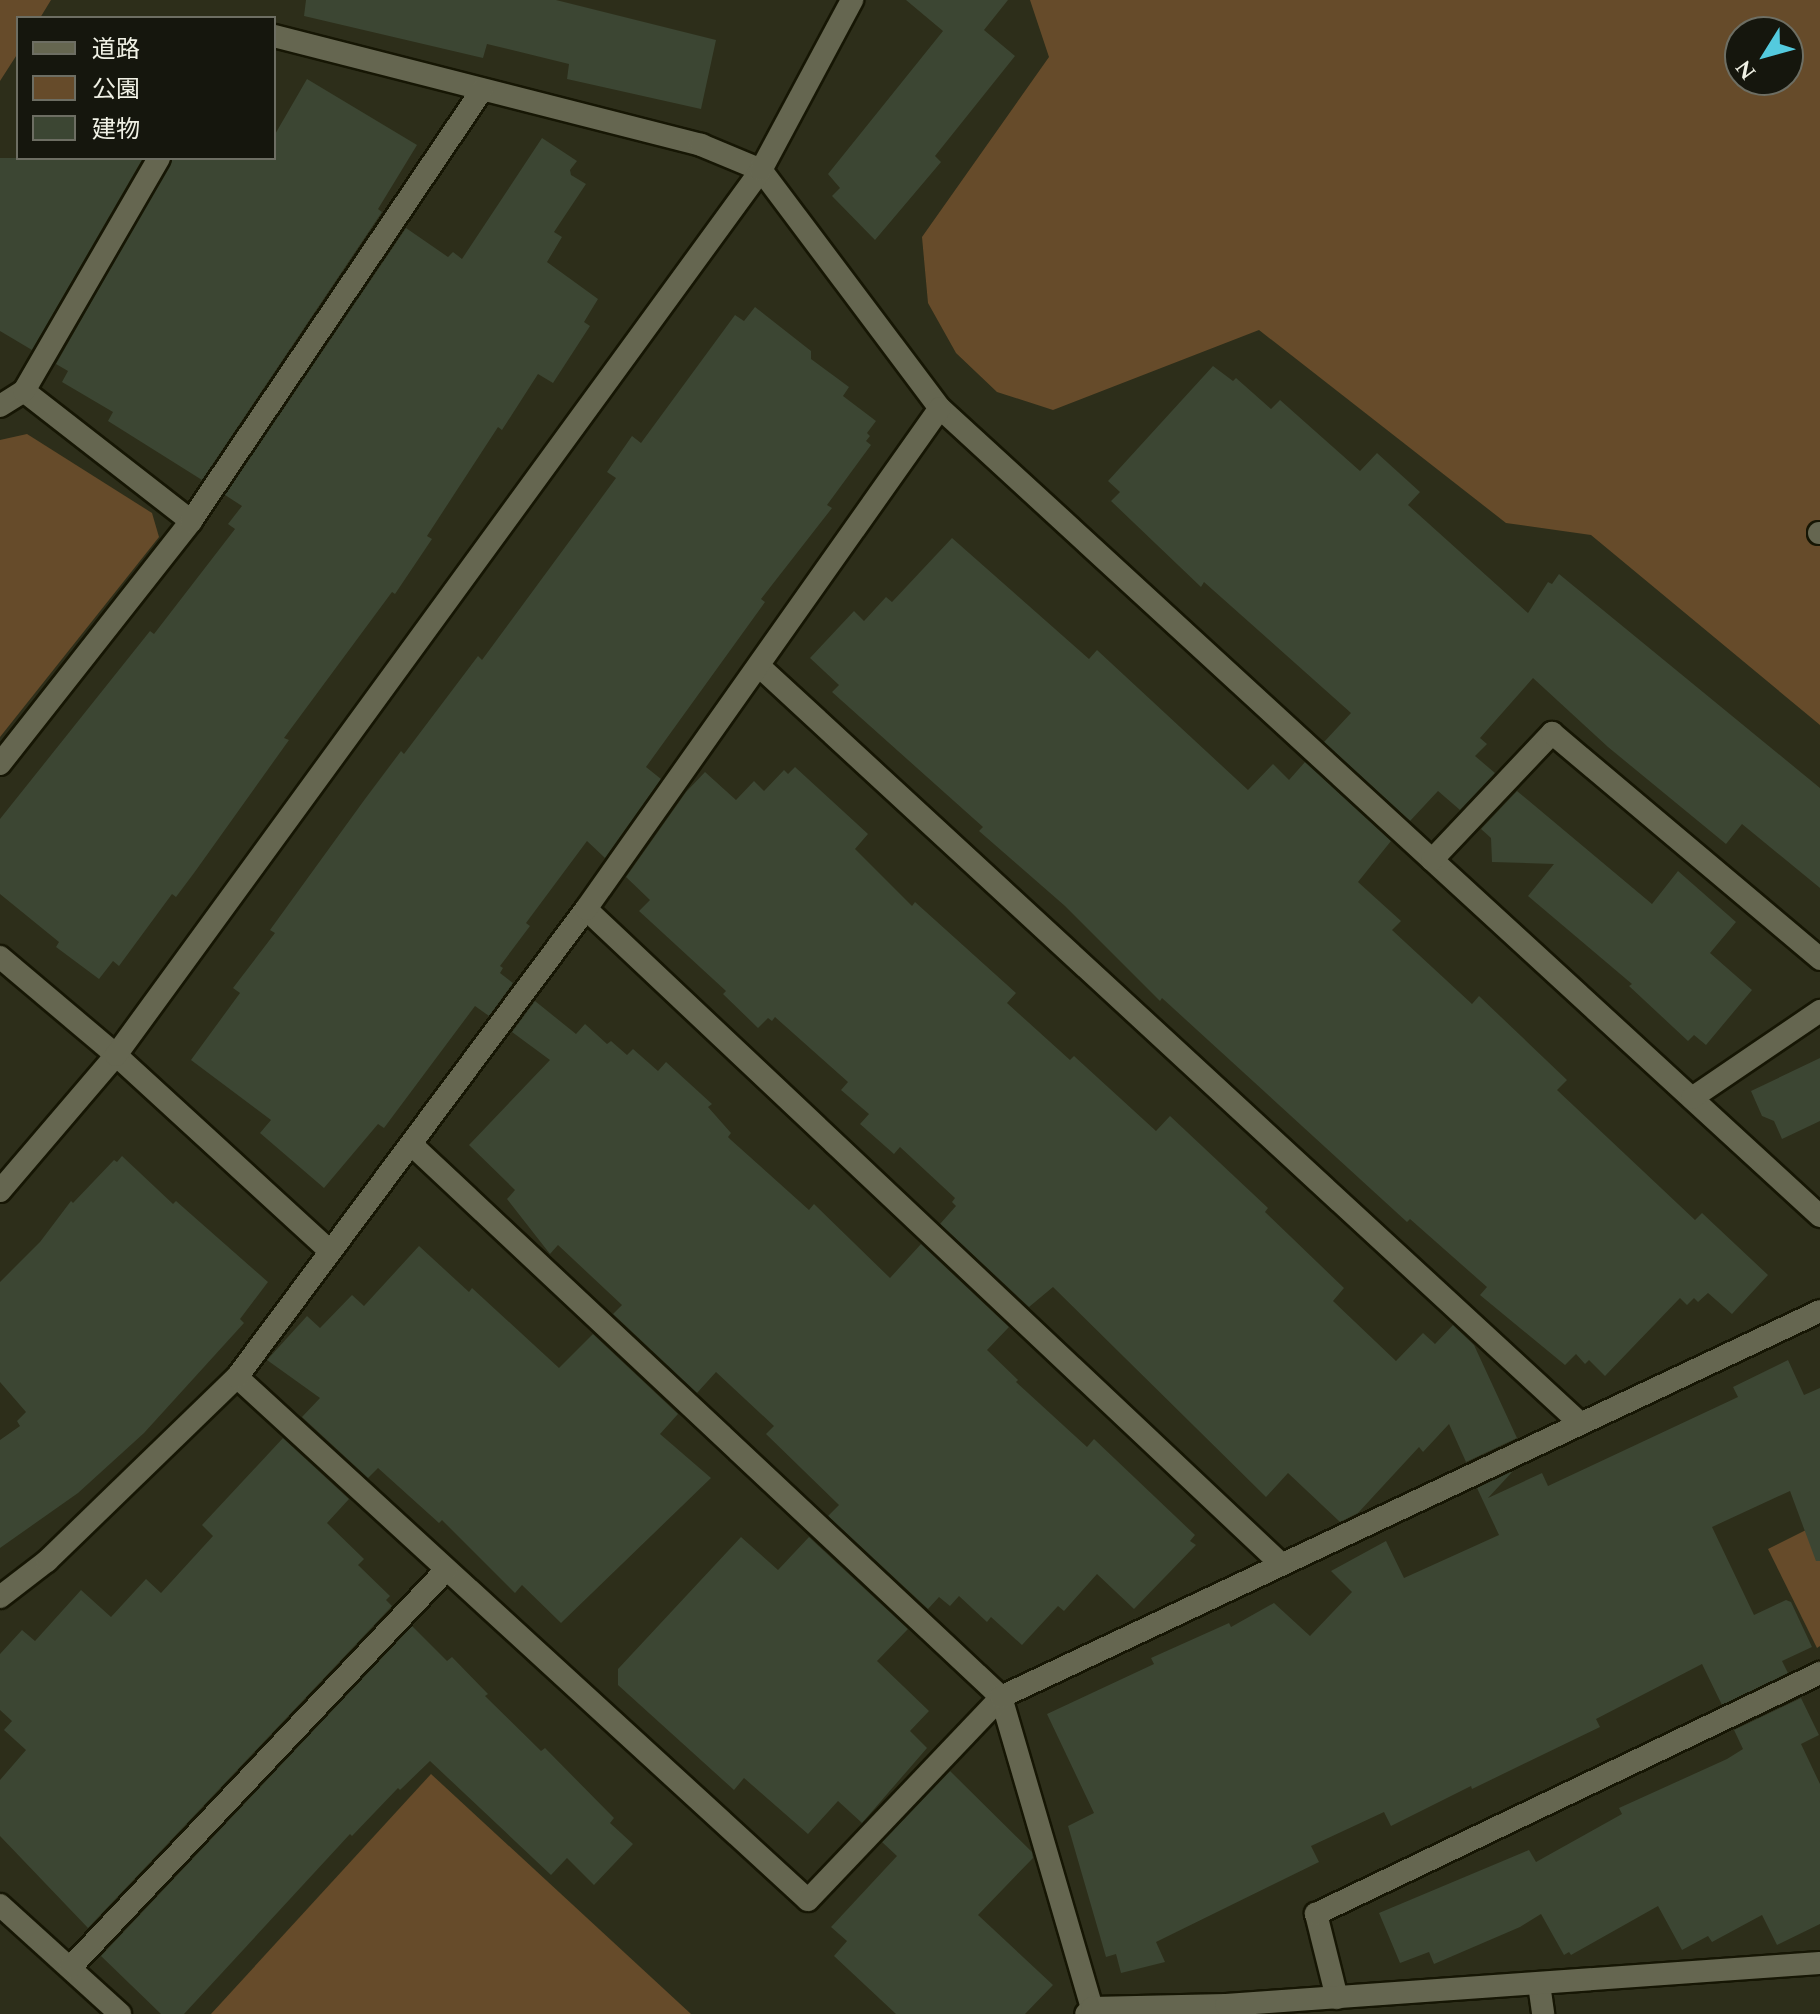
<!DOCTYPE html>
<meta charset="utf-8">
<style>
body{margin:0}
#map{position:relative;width:1820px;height:2014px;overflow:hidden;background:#2d2e1a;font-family:Spectral,"Noto Sans JP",serif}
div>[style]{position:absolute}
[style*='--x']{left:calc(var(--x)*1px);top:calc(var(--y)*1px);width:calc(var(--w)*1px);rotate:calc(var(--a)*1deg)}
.green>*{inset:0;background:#664b2a}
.building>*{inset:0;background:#3c4633}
.roads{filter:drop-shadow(2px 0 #161604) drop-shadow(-2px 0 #161604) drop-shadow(0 2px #161604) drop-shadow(0 -2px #161604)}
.minor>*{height:22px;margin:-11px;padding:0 11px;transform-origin:11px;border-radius:11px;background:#656650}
.tertiary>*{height:22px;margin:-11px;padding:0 11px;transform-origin:11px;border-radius:11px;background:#656650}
span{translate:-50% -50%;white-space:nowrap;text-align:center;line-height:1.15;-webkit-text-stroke:8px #15160d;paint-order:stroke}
.legend{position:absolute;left:16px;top:16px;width:260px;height:144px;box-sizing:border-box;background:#15160d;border:2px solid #6d6e63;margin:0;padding:10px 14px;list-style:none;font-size:24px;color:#f0f1e5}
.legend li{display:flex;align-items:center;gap:16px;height:40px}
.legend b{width:40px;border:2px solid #6d6e63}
.north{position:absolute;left:1724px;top:16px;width:80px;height:80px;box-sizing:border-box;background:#15160d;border:2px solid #6d6e63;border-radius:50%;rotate:233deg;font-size:22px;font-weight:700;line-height:32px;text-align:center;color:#f0f1e5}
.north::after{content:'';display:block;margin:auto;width:28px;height:36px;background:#54cade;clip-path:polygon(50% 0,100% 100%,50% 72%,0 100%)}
</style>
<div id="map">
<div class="green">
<i style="clip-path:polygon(0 0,51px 0,40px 18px,18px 18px,18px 53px,0 81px)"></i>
<i style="clip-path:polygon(evenodd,1030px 0,1820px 0,1820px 725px,1591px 535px,1506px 523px,1259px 330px,1053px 410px,997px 392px,956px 353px,928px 303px,922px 237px,1049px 57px,1030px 0,1740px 32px,1788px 32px,1788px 80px,1740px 80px,1740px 32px)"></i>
<i style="clip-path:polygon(27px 434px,152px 513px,159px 537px,0 737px,0 440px)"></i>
<i style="clip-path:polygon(1820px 1523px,1820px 1646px,1817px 1648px,1768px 1549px)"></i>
<i style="clip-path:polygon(431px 1774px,691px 2014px,211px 2014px)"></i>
</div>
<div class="building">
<i style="clip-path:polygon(306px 0,556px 0,716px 40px,701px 109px,567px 79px,569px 64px,487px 44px,483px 58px,304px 16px)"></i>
<i style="clip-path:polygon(906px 0,1008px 0,984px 30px,1015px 56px,935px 156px,941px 162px,875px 240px,832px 196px,840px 188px,828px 174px,943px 31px)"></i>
<i style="clip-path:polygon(307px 79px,417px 145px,378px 209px,382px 212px,202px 480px,108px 421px,113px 412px,62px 382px,68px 371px,56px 364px,173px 158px,274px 158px,274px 136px)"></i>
<i style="clip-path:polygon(542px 138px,577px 161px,570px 170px,571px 175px,586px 184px,554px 232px,562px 237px,547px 262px,598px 299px,584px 322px,590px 326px,553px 383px,538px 374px,502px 430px,498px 427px,427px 536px,432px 539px,395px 594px,392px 592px,284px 738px,289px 740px,194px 873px,176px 897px,172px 894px,119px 966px,113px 961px,99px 979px,56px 947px,59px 942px,0 894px,0 819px,150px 631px,154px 634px,235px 529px,228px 524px,242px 506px,225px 495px,406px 228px,448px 257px,453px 252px,462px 259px)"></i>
<i style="clip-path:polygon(0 158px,143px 158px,32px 350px,0 331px)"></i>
<i style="clip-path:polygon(755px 307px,811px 351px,811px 359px,849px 387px,843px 396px,876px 421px,867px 433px,870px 436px,866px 441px,871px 445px,827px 505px,832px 508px,761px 599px,765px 602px,646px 767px,661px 779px,605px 858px,587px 841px,526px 923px,530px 926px,500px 966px,503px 968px,500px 973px,513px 983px,489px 1016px,475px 1006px,384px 1128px,378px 1124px,324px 1188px,260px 1133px,271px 1120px,191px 1060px,240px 993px,233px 988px,275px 933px,270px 930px,365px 799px,401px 751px,404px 754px,478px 656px,482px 660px,616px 478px,607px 472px,632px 436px,641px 443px,735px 315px,744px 321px)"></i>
<i style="clip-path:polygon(1213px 366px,1233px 381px,1236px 378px,1271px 409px,1280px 400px,1360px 471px,1377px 453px,1420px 492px,1408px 505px,1528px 613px,1548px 582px,1552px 584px,1559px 574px,1820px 788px,1820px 888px,1742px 824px,1726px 844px,1608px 747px,1533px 678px,1480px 738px,1487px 744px,1475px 756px,1495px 773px,1460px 810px,1438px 791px,1410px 821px,1324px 742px,1351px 713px,1204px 582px,1201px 587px,1111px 501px,1120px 492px,1108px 481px)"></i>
<i style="clip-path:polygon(952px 538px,1089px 659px,1097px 650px,1248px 790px,1273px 764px,1289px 780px,1305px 762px,1391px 841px,1358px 882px,1401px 921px,1392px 930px,1472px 1004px,1479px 996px,1567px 1080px,1557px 1090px,1695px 1220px,1702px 1213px,1768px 1275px,1732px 1314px,1708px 1293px,1698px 1302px,1694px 1298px,1687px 1305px,1680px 1298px,1605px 1376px,1589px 1360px,1585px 1364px,1576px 1354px,1565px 1365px,1480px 1295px,1487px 1287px,1410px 1219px,1407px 1222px,1162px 998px,1160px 1001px,1065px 906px,979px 831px,983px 827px,832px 692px,839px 685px,810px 658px,854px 611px,864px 621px,886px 597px,892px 602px)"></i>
<i style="clip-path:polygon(795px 767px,868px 834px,855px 849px,912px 906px,915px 902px,1016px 993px,1007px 1003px,1070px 1060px,1074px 1056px,1156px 1131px,1170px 1116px,1268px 1208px,1265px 1212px,1344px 1288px,1333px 1301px,1396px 1361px,1423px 1333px,1435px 1344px,1453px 1325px,1474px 1345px,1517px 1438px,1466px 1462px,1449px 1424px,1423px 1452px,1419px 1447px,1358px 1513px,1340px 1522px,1288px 1473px,1266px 1497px,1053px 1287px,1029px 1307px,940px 1224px,956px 1206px,952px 1202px,955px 1198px,900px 1147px,894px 1154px,860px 1124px,869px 1114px,841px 1090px,848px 1082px,775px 1017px,772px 1021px,768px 1018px,758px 1028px,723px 994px,726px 991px,639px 911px,650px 900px,626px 877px,686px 792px,705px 772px,736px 800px,754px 781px,764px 791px,784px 770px,788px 774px)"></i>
<i style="clip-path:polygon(1517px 791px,1652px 904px,1678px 871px,1736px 922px,1710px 953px,1752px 990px,1706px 1045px,1694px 1035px,1688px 1041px,1629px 986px,1632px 984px,1528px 896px,1554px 864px,1492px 862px,1491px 838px,1481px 829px)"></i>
<i style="clip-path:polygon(535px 1001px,576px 1034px,585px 1024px,607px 1044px,611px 1041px,627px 1055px,633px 1049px,658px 1071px,666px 1062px,712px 1104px,708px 1107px,731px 1133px,728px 1137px,731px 1140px,809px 1210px,814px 1204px,890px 1278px,921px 1244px,1009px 1327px,987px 1350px,1018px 1380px,1016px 1382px,1087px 1447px,1094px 1439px,1195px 1535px,1190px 1541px,1196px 1545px,1134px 1609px,1097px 1574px,1064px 1611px,1058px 1606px,1022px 1645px,991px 1617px,987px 1622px,959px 1596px,950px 1606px,939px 1597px,928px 1609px,828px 1516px,839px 1505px,766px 1434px,774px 1426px,716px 1372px,697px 1393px,613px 1314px,622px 1305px,558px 1245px,550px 1254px,507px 1199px,515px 1190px,469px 1145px,550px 1060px,512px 1032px)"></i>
<i style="clip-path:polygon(1820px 1058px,1820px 1121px,1782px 1139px,1774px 1121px,1762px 1116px,1751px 1091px)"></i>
<i style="clip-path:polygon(122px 1156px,173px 1204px,176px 1201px,268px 1282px,240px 1319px,244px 1323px,144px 1433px,78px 1493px,0 1548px,0 1440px,20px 1426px,17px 1421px,26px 1412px,0 1382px,0 1282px,40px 1242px,71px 1201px,73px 1203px,114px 1160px,117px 1162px)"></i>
<i style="clip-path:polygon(419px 1246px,469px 1292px,472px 1288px,559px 1368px,593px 1334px,678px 1414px,660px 1434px,711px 1478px,561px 1623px,522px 1585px,515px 1593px,442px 1520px,439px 1523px,378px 1468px,368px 1478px,302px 1417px,320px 1398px,267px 1360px,307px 1316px,320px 1328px,352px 1295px,364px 1306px)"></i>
<i style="clip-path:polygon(1788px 1360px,1804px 1395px,1820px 1388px,1820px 1561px,1816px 1561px,1790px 1491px,1712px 1527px,1754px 1615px,1786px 1600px,1791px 1602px,1812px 1647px,1782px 1661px,1788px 1673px,1722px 1705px,1702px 1664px,1596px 1719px,1600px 1727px,1472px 1789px,1471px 1786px,1391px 1826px,1384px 1812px,1311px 1846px,1319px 1862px,1156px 1942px,1165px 1962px,1121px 1973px,1116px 1954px,1106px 1957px,1068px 1826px,1094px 1813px,1047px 1714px,1154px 1664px,1151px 1658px,1229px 1623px,1231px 1627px,1274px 1603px,1310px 1636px,1352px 1592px,1331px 1571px,1386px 1541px,1404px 1578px,1499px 1535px,1477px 1488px,1513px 1471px,1488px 1498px,1542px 1473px,1548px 1486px,1738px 1397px,1733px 1387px)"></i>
<i style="clip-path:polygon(283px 1438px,349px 1499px,327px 1523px,364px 1559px,358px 1565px,390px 1596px,386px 1600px,392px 1606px,88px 1928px,0 1836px,0 1780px,26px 1750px,4px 1730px,12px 1721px,0 1710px,0 1654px,22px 1630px,35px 1641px,81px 1590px,111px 1617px,146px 1579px,161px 1593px,213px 1536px,202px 1525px)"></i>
<i style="clip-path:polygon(741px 1537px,778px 1570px,809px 1537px,908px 1629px,877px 1661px,929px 1711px,910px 1731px,927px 1748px,862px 1823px,838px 1801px,808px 1834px,744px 1778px,734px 1790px,618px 1685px,618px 1669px)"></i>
<i style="clip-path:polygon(412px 1626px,447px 1661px,452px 1657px,488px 1694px,485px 1696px,541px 1751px,545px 1748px,614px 1818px,610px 1823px,633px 1844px,594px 1885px,567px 1858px,551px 1875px,430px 1761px,400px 1790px,398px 1788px,352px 1836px,350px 1834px,184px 2014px,161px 2014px,101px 1956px)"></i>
<i style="clip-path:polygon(1801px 1698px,1819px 1735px,1801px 1744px,1820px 1784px,1820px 1924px,1777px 1945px,1762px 1915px,1712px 1942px,1708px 1936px,1682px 1950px,1658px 1906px,1571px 1955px,1569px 1952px,1564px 1955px,1541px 1914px,1520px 1927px,1434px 1964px,1429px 1952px,1400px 1963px,1379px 1913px,1529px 1850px,1536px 1862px,1622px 1814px,1619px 1808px,1727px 1759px,1743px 1749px,1734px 1730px)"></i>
<i style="clip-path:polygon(950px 1771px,1032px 1852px,1033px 1858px,978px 1915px,1053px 1985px,1025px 2014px,896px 2014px,834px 1956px,847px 1941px,831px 1927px,897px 1856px,882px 1842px)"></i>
</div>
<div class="roads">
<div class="minor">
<i style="--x:274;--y:36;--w:441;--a:14.3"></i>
<i style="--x:701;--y:145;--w:65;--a:22.6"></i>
<i style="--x:761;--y:170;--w:298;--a:53.1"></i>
<i style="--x:940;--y:408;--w:1195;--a:42.56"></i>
<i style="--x:24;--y:391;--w:212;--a:37.9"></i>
<i style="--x:0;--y:406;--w:28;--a:-32"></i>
<i style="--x:24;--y:391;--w:269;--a:-59.9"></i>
<i style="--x:1819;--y:533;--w:1;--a:0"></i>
<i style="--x:759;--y:666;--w:1117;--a:42.68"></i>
<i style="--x:0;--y:764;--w:309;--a:-51.8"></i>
<i style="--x:191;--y:521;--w:520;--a:-55.97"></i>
<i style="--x:1432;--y:860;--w:175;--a:-46.6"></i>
<i style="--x:1552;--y:733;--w:351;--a:40.1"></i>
<i style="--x:586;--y:909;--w:954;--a:43.3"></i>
<i style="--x:0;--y:957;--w:152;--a:40.2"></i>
<i style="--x:116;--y:1055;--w:289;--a:42.5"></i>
<i style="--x:1692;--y:1098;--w:155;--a:-34.2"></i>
<i style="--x:412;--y:1145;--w:807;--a:43.14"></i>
<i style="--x:1001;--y:1697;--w:324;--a:73.7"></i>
<i style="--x:1092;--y:2008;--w:8;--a:135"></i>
<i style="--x:237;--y:1377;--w:774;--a:42.49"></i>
<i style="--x:808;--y:1900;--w:280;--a:-46.4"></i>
<i style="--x:1001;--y:1697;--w:905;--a:-25.23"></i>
<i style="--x:0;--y:1597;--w:59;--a:-37.5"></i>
<i style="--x:47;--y:1561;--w:264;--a:-44.1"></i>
<i style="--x:237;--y:1377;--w:584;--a:-53.29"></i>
<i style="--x:586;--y:909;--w:613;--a:-54.76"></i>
<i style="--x:0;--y:1905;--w:162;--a:42.2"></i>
<i style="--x:70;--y:1968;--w:548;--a:-46.63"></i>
<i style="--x:1539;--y:1984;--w:30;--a:82"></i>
<i style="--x:1337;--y:1998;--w:87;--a:-104"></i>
<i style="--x:1316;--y:1914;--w:559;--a:-25.56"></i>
<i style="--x:1092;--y:2008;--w:134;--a:-1.3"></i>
<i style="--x:1226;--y:2005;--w:595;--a:-4.04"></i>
</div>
<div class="tertiary">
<i style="--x:0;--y:1191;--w:179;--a:-49.5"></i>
<i style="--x:116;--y:1055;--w:1095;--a:-53.91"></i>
<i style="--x:761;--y:170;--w:193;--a:-61.8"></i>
</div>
</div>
<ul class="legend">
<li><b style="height:10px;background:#656650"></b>道路</li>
<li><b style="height:22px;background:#664b2a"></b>公園</li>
<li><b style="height:22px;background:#3c4633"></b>建物</li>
</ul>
<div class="north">N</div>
</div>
